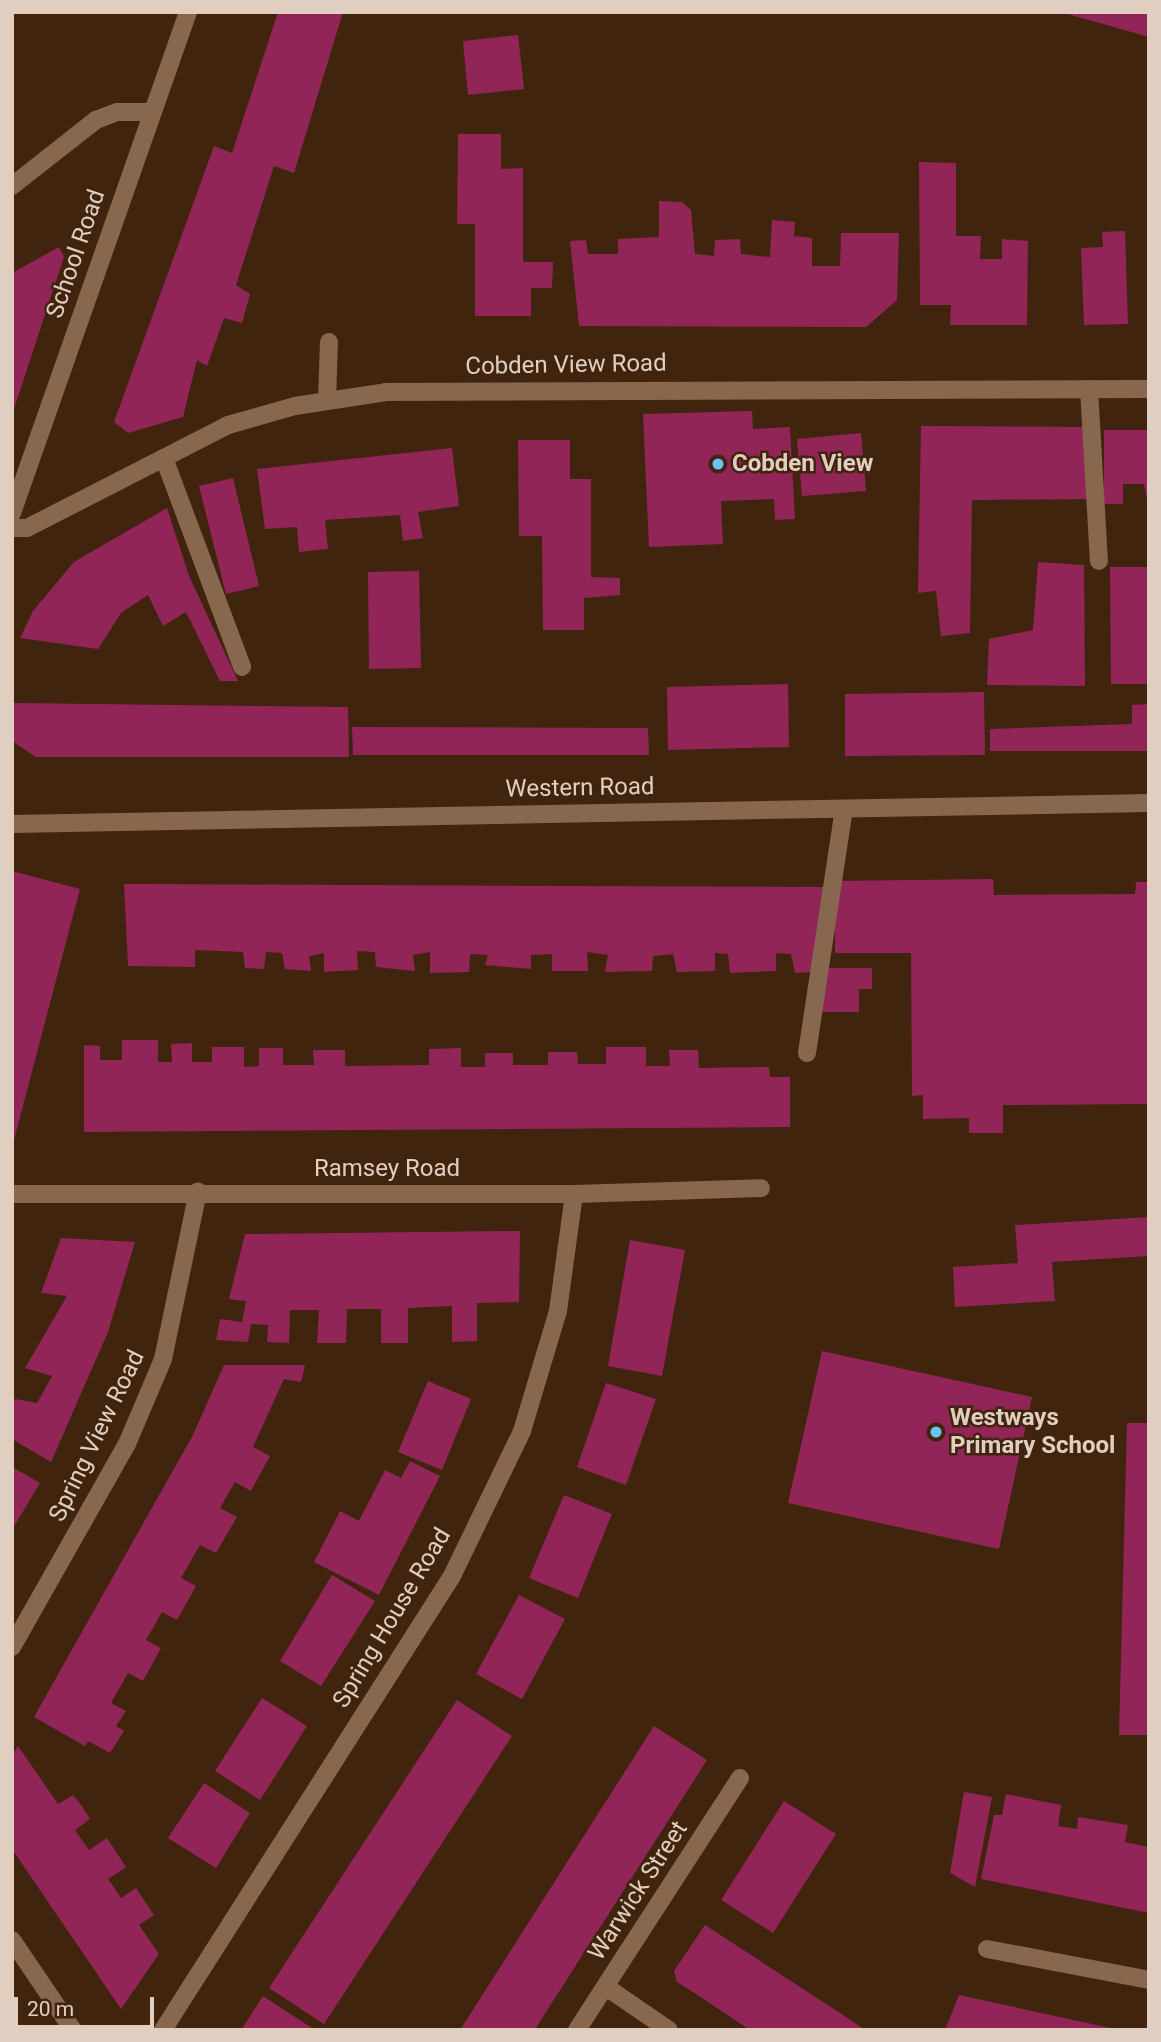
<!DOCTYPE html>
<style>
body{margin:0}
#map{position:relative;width:1161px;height:2042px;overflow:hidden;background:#41240e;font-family:Roboto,sans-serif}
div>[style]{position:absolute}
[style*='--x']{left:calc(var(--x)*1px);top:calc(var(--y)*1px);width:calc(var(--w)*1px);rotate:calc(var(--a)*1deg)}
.building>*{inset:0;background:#912558}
.service>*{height:18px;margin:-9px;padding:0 9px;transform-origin:9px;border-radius:9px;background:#88674f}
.minor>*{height:18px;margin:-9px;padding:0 9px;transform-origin:9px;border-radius:9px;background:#88674f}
.dots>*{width:19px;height:19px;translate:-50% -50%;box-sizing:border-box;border:4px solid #41240e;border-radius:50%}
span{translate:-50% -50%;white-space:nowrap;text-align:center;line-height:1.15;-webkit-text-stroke:5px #41240e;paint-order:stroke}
.street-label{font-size:24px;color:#e0cec1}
.poi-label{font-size:24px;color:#e0cec1;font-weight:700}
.left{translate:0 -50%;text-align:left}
.frame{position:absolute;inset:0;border:14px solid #e0cec1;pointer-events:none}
.scale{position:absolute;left:14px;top:1997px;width:140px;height:32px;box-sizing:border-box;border:4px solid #e0cec1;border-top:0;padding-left:9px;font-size:21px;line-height:24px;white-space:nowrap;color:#e0cec1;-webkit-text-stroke:5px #41240e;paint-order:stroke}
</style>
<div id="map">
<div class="building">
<i style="clip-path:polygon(278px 12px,343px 12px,294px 173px,274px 166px,236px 285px,250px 294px,242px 323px,224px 318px,207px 366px,197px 360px,183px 417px,128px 433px,114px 422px,214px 146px,232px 153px)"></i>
<i style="clip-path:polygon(1064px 12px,1149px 12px,1149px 37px,1064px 13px)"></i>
<i style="clip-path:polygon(518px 35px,524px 89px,468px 95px,463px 41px)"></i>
<i style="clip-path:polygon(458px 134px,501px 134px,501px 169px,523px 168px,523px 262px,553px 262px,552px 288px,531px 288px,531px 316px,475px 316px,475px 224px,457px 224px)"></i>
<i style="clip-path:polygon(919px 162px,956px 163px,956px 236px,981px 236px,980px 259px,1002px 259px,1002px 239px,1028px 241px,1027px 325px,950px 325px,951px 305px,920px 305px)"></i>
<i style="clip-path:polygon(659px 201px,682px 202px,691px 210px,695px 254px,714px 256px,715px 240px,740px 239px,741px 254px,770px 257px,772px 220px,795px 222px,794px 236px,812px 238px,812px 266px,840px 266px,841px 233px,899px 233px,897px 300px,866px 327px,579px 326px,570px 241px,586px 240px,588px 254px,618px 254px,618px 239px,659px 237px)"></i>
<i style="clip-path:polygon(1125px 231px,1128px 324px,1084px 325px,1081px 248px,1103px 247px,1102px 232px)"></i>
<i style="clip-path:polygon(59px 247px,64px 257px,12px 415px,12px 273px)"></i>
<i style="clip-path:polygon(752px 411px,753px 429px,790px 427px,795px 519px,775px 520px,774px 499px,721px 501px,723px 544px,649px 547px,643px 414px)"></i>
<i style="clip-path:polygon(921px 426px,1088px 427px,1093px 499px,972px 500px,970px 633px,941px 636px,936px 591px,918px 593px)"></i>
<i style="clip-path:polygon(1104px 430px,1149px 430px,1149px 509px,1144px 484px,1123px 484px,1123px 504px,1104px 504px)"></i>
<i style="clip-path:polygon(861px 433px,866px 491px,802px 496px,797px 439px)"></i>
<i style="clip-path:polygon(518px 440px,570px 440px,570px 479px,591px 479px,591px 577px,620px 578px,620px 595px,584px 598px,584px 630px,543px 630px,542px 536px,519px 536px)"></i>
<i style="clip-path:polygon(452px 448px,459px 506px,418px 512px,423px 538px,403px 541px,400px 515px,325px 520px,328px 549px,299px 552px,297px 527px,265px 529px,257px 469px)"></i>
<i style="clip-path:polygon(233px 478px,259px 586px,226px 594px,199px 486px)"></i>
<i style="clip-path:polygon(167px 508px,189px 576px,238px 681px,220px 681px,186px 612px,163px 626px,148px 595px,121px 613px,98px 649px,20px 638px,33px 611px,74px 562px)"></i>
<i style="clip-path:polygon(1038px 562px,1084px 565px,1085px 686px,987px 685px,989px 639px,1033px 630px)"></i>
<i style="clip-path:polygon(1110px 567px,1149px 567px,1149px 684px,1111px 684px)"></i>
<i style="clip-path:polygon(419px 571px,421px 668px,369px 669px,368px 572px)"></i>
<i style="clip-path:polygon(788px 684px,789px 747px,668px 750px,667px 687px)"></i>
<i style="clip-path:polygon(984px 692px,985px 755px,845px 756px,845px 694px)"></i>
<i style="clip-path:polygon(12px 703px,348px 707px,349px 757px,36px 757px,12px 741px)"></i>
<i style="clip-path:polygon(1149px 704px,1149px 751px,990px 751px,990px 729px,1132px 724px,1132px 705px)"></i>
<i style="clip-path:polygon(352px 727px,648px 728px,649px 755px,353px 755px)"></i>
<i style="clip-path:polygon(12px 871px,80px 889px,13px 1144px,12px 1143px)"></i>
<i style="clip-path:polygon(993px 879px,994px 895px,1135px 894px,1136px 882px,1149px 882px,1149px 1104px,1003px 1105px,1003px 1133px,969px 1133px,969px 1118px,923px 1119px,923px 1095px,912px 1096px,911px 953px,835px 953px,835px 881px)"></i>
<i style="clip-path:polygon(124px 884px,825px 887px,816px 972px,795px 973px,791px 954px,776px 953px,776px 971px,730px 973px,728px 954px,715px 953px,715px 971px,677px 972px,673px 954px,653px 956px,652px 971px,605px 972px,608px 955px,587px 952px,588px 971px,552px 971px,552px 954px,531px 955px,531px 969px,485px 965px,488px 955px,470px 954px,469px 972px,430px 973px,430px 952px,413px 955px,415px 971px,376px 967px,375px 952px,357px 951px,358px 970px,324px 972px,324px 953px,309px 956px,311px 971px,285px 969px,282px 953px,266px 952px,264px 969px,245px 968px,243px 952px,195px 950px,195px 967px,128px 966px)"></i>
<i style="clip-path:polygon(820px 968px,872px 968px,872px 989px,859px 989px,859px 1012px,820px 1012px)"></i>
<i style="clip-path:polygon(122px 1040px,158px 1040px,158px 1062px,172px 1062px,171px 1044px,192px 1043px,192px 1062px,212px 1062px,212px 1047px,244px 1047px,244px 1067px,259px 1066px,259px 1048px,283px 1048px,283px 1065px,314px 1065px,313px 1050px,345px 1050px,345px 1066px,429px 1065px,429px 1049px,461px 1048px,461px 1067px,485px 1067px,485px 1053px,513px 1053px,513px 1065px,548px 1065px,548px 1052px,577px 1052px,578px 1064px,606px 1064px,606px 1047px,646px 1047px,646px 1066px,670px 1066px,669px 1050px,698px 1050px,699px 1068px,769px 1067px,770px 1077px,790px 1077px,790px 1127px,84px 1132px,84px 1045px,100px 1046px,100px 1060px,122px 1060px)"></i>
<i style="clip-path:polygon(1149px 1217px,1149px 1256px,1052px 1262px,1055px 1301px,955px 1307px,953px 1267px,1018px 1263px,1015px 1225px)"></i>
<i style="clip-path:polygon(520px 1231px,519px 1302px,477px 1303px,477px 1341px,452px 1342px,452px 1306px,408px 1308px,408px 1343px,381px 1343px,381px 1309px,347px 1309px,346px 1343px,317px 1343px,319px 1310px,290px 1310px,289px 1343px,267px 1342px,268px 1325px,251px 1324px,248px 1342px,216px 1340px,220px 1319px,242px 1322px,246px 1301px,229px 1299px,245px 1234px)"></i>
<i style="clip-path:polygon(61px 1238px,135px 1242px,108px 1332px,51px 1462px,12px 1439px,12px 1406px,15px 1399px,37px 1403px,52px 1376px,25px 1368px,67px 1296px,41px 1293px)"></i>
<i style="clip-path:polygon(630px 1240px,685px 1250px,662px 1376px,608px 1366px)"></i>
<i style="clip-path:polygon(822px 1351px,1032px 1397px,999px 1549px,788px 1503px)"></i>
<i style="clip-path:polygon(224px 1365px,305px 1365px,301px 1382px,284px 1379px,253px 1447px,270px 1456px,251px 1491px,235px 1482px,220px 1508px,237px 1517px,216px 1553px,200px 1545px,181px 1578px,196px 1586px,177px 1620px,162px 1612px,146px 1640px,161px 1648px,143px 1681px,128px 1673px,111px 1703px,126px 1711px,116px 1726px,124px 1731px,110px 1753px,88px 1741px,85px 1746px,34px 1717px,193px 1435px)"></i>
<i style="clip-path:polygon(428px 1381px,471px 1399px,442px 1470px,398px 1452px)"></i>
<i style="clip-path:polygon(606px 1383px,656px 1399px,626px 1485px,577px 1467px)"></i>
<i style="clip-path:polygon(1127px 1423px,1149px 1423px,1149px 1735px,1119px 1735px)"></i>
<i style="clip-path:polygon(410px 1461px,440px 1476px,379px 1595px,314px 1562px,340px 1511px,359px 1521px,385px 1470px,401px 1478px)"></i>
<i style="clip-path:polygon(12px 1467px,40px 1483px,12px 1530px)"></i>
<i style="clip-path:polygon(564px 1495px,612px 1514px,578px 1598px,529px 1578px)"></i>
<i style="clip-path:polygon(332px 1575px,375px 1601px,321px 1686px,280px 1661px)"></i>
<i style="clip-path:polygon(519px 1595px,565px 1619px,522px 1699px,476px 1674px)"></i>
<i style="clip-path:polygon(262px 1698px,307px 1726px,260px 1800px,215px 1771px)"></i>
<i style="clip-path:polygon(457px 1700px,512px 1736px,324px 2024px,269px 1988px)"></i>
<i style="clip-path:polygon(654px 1726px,707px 1760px,539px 2023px,535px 2030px,460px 2030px)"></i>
<i style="clip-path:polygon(18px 1746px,58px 1804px,73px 1795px,82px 1806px,90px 1819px,75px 1830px,89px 1850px,107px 1838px,126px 1867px,108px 1879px,121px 1898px,136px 1888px,154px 1915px,139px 1925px,159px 1954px,121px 2009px,12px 1849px,12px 1755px)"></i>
<i style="clip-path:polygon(204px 1783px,250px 1813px,216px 1868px,168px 1838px)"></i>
<i style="clip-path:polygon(964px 1792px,992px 1797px,975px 1887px,950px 1873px)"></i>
<i style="clip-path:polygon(1006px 1794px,1061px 1805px,1058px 1826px,1077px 1829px,1078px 1817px,1128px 1825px,1125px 1842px,1149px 1847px,1149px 1913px,981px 1879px,994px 1815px,1002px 1815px)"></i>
<i style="clip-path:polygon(784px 1801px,836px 1834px,773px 1933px,721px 1900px)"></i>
<i style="clip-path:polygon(705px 1925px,840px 2013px,865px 2030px,750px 2030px,693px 1992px,677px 1982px,674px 1971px)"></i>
<i style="clip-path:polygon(959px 1995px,1115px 2029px,1115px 2030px,945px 2030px)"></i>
<i style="clip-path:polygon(263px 1996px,315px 2030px,241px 2030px)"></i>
</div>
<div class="service">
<i style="--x:1089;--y:389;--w:172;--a:86.7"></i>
<i style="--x:327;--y:401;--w:59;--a:-88.1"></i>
<i style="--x:164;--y:458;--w:223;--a:69.5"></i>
<i style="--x:807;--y:1053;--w:247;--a:-81.4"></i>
</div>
<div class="minor">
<i style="--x:12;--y:186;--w:107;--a:-38.2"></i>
<i style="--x:96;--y:120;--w:22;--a:-21"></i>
<i style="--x:117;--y:112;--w:35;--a:0"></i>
<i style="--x:12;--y:513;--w:531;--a:-70.64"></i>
<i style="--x:12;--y:528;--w:15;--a:0"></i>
<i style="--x:27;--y:528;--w:226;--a:-27.1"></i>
<i style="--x:228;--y:425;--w:70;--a:-15.8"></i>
<i style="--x:295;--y:406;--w:92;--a:-8.7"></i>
<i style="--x:386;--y:392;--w:763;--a:-0.23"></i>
<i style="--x:12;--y:824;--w:1137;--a:-1.06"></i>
<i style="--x:12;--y:1194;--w:562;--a:0"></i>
<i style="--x:574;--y:1194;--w:187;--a:-1.8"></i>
<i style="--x:12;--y:1647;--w:233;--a:-60.5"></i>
<i style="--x:127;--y:1444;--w:92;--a:-67"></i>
<i style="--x:163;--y:1359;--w:171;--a:-78.2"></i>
<i style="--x:12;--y:1940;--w:109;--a:55.9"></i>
<i style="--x:987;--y:1949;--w:165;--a:10.8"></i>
<i style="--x:606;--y:1987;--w:76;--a:34.3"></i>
<i style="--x:163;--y:2030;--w:538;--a:-57.52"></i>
<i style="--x:452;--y:1576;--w:161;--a:-64.2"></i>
<i style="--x:522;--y:1431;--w:125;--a:-73.3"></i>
<i style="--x:558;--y:1311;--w:118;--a:-82.2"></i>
<i style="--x:577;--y:2030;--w:300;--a:-57.1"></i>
</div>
<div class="dots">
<i style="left:718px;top:464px;background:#6ec2f3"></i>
<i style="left:936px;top:1432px;background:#6ec2f3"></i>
</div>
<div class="street-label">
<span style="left:76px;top:254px;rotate:-71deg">School Road</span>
<span style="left:566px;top:365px;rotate:-1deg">Cobden View Road</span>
<span style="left:580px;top:788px;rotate:-1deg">Western Road</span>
<span style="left:387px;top:1169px">Ramsey Road</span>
<span style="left:97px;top:1436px;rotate:-64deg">Spring View Road</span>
<span style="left:392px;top:1618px;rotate:-59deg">Spring House Road</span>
<span style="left:638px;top:1891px;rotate:-57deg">Warwick Street</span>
</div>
<div class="poi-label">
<span class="left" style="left:732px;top:464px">Cobden View</span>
<span class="left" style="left:950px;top:1432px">Westways<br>Primary School</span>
</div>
<div class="frame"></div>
<div class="scale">20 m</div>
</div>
